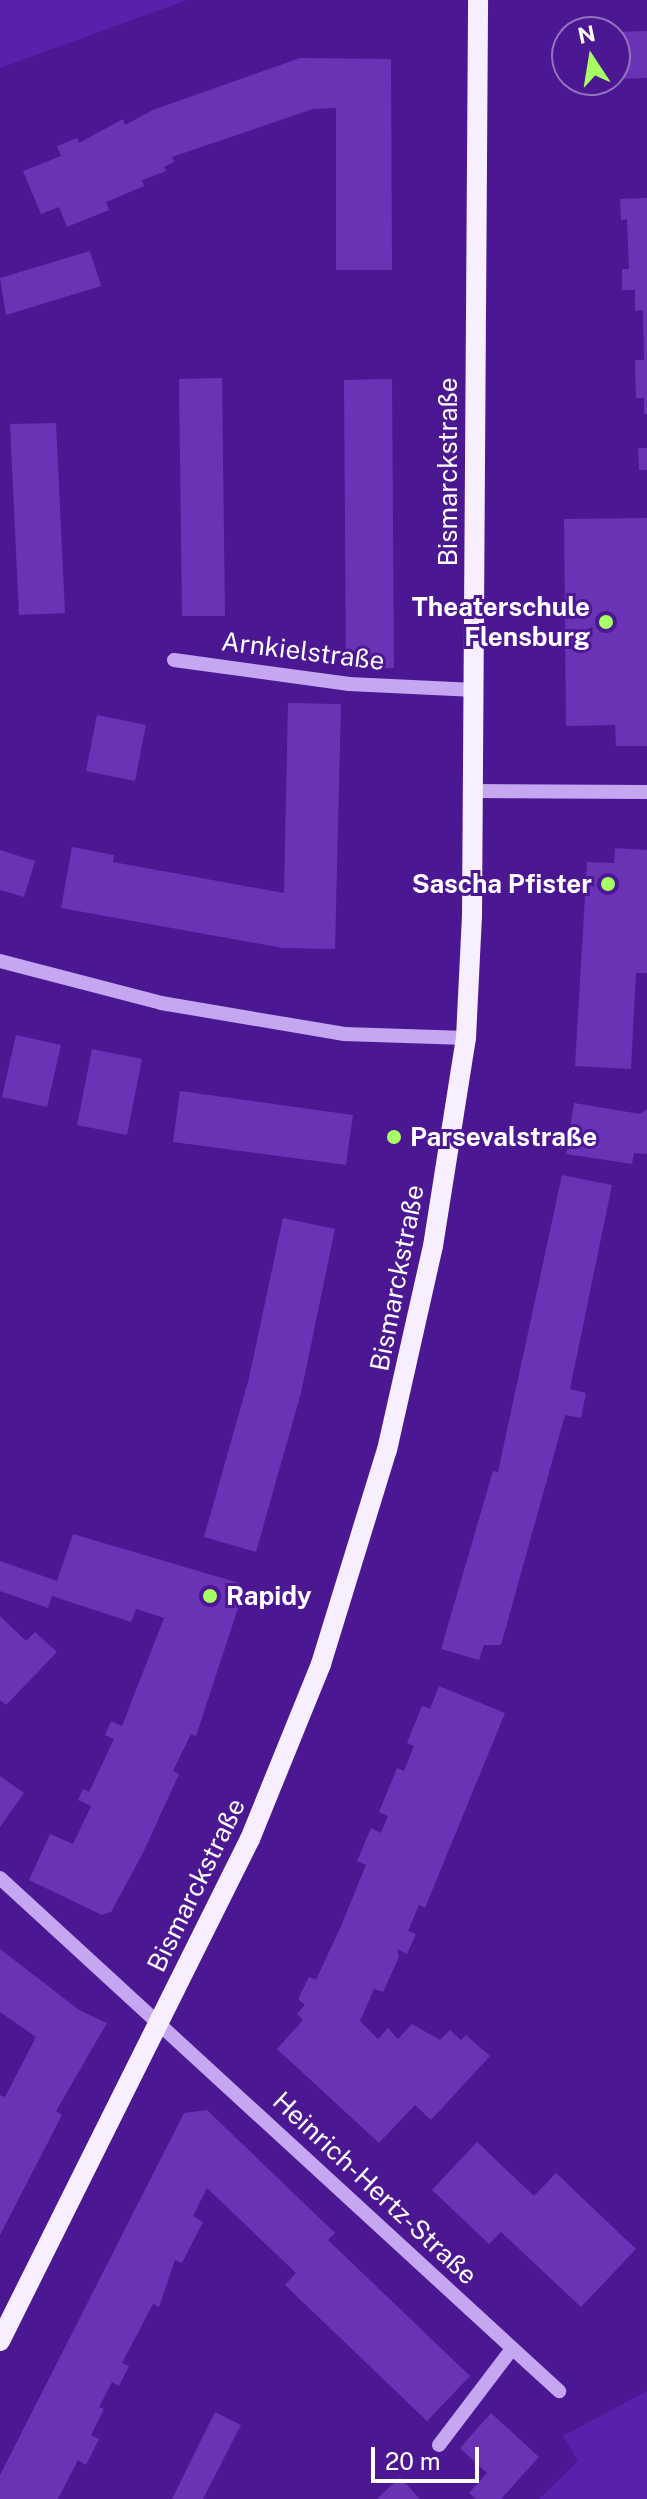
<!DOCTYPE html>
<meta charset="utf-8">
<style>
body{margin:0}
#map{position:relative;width:647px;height:2499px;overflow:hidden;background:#4c1792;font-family:"Public Sans",sans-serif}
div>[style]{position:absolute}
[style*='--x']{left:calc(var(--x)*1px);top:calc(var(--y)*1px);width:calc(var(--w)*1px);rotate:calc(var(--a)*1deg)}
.green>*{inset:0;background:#5a20ac}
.building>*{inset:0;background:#6a33b6}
.minor>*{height:14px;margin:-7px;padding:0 7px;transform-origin:7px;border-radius:7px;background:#c5a6f0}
.major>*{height:20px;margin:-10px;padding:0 10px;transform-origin:10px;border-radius:10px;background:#f7efff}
.dots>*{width:22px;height:22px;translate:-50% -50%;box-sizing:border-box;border:4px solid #4c1792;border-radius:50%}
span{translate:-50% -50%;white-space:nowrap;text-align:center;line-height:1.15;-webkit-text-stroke:6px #4c1792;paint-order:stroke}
.street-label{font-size:26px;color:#fff}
.poi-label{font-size:26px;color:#fff;font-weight:700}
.right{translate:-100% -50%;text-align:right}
.left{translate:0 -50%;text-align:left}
.north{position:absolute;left:551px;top:16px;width:80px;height:80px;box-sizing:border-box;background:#4c1792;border:2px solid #9474be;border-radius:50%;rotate:348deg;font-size:22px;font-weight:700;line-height:32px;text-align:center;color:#fff}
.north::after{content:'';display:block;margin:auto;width:28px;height:36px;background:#a7ff65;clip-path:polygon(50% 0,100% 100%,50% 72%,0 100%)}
.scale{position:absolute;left:371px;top:2447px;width:108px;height:36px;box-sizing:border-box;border:4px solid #fff;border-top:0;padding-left:10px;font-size:24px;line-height:28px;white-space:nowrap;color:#fff;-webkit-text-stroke:6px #4c1792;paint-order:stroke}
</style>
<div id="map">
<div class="green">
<i style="clip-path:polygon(0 0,187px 0,0 68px)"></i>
<i style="clip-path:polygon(647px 2391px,647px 2499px,539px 2499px,578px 2461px,563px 2436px)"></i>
</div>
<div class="building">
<i style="clip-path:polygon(647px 31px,647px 78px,615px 79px,615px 32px)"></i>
<i style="clip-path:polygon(300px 58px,391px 59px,392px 270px,336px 270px,336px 108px,313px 109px,172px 157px,174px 162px,164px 167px,166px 171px,142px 180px,144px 186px,106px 202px,109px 210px,67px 227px,59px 207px,41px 214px,23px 171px,61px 156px,57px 146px,77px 138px,79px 143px,123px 119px,125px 125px,153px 110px)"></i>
<i style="clip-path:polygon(647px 198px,647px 414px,644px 414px,644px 398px,636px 398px,635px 360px,644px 360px,643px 310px,635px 311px,635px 290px,622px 290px,622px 269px,629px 269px,627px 219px,621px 220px,620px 199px)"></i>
<i style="clip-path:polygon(90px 251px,101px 286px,6px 315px,0 278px)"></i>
<i style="clip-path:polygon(222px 378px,225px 616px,182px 616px,179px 379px)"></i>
<i style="clip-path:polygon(392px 379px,394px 668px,346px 669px,344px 380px)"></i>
<i style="clip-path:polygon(56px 423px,65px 613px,19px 615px,10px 424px)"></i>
<i style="clip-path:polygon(638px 448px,647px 448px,647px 470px,639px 470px)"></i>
<i style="clip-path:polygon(647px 518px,647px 746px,616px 746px,615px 725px,566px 726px,564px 519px)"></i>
<i style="clip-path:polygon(288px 703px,341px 704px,335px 949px,283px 948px,61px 908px,72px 847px,114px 855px,113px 862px,284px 893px)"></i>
<i style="clip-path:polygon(97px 715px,146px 725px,135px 781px,86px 771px)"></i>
<i style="clip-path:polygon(615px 848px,647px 850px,647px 973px,636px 973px,631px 1069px,575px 1066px,587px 862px,614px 863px)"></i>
<i style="clip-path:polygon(0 850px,35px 861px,24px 897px,0 890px)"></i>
<i style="clip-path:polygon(16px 1035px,61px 1045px,47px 1107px,2px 1097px)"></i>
<i style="clip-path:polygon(92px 1049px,142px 1059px,127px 1135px,77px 1125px)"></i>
<i style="clip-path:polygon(180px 1091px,353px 1115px,346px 1165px,173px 1142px)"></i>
<i style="clip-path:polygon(574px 1103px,640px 1114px,647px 1109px,647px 1154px,634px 1153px,632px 1164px,566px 1154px)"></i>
<i style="clip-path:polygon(562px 1175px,612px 1185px,570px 1389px,586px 1393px,581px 1418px,565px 1415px,501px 1645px,484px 1645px,479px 1660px,441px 1649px,493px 1471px,498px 1472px)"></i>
<i style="clip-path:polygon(283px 1218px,335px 1229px,301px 1393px,256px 1552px,204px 1537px,249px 1378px)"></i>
<i style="clip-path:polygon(73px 1534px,239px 1583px,244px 1590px,196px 1736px,191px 1734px,173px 1771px,179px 1774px,143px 1853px,111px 1912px,102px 1915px,29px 1880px,50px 1834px,73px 1844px,91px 1806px,78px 1800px,83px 1789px,89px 1792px,114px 1739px,105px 1735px,111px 1721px,122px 1726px,164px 1618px,136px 1609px,131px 1622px,52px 1596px,48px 1608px,0 1591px,0 1561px,57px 1581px)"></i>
<i style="clip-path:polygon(0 1616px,26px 1641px,35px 1632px,57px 1652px,6px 1705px,0 1700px)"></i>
<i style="clip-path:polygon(439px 1686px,505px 1713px,425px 1908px,419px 1905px,408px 1931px,416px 1934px,407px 1954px,397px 1949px,399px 1957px,383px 1992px,374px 1989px,360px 2021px,378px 2039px,388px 2028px,398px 2039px,412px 2024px,440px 2040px,450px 2030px,461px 2040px,466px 2035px,490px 2056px,431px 2120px,415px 2105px,379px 2143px,277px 2049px,303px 2020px,297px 2014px,305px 2005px,298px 1999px,309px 1977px,316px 1980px,341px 1926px,366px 1865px,357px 1861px,371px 1828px,381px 1833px,388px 1816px,379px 1812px,397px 1768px,404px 1771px,414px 1746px,407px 1743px,422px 1706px,430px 1709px)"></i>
<i style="clip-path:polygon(0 1776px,24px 1793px,0 1827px)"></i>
<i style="clip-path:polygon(0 1949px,79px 2010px,107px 2023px,56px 2111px,62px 2115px,0 2235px,0 2095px,5px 2097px,36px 2037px,0 2012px)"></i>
<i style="clip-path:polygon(207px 2110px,335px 2233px,328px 2240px,470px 2376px,427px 2421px,285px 2285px,296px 2273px,207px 2188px,193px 2216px,203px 2222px,182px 2263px,175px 2260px,159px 2307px,153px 2304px,122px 2363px,129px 2366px,119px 2386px,112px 2382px,99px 2407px,104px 2409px,91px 2435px,99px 2439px,86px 2465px,78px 2460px,58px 2499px,0 2499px,0 2475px,184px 2113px)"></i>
<i style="clip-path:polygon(477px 2142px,534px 2196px,556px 2173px,636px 2249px,581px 2307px,501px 2232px,489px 2244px,432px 2190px)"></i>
<i style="clip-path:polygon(215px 2412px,241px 2425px,203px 2499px,172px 2499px)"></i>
<i style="clip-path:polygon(491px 2413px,539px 2457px,501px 2499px,476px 2499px,469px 2493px,487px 2473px,460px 2448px)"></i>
<i style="clip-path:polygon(400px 2477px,420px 2499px,377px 2499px)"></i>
</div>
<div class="minor">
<i style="--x:174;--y:660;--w:177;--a:7.8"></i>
<i style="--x:349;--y:684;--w:126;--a:2.7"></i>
<i style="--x:475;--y:791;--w:172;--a:0.3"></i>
<i style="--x:0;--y:961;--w:166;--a:14.6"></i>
<i style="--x:161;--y:1003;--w:186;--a:9.6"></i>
<i style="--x:344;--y:1034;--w:122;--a:1.9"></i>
<i style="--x:0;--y:1878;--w:759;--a:42.54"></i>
<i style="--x:439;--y:2445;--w:121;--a:-52.8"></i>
</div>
<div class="major">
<i style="--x:0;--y:2341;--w:561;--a:-63.53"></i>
<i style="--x:250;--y:1839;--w:189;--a:-67.9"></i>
<i style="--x:321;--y:1664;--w:224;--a:-72.9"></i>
<i style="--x:387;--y:1450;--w:209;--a:-77.3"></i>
<i style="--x:433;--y:1246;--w:211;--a:-81"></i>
<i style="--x:466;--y:1038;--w:122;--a:-87.2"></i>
<i style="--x:472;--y:916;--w:916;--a:-89.62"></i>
</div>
<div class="dots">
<i style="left:606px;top:622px;background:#a7ff65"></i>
<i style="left:608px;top:884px;background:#a7ff65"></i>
<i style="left:394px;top:1137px;background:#a7ff65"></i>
<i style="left:210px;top:1596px;background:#a7ff65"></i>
</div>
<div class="street-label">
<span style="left:448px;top:472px;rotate:-90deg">Bismarckstraße</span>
<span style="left:303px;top:651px;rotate:7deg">Arnkielstraße</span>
<span style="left:397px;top:1278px;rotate:-79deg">Bismarckstraße</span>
<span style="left:196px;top:1885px;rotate:-64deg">Bismarckstraße</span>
<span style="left:375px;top:2188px;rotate:43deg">Heinrich-Hertz-Straße</span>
</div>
<div class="poi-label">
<span class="right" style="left:590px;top:622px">Theaterschule<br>Flensburg</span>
<span class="right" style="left:592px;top:884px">Sascha Pfister</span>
<span class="left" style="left:410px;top:1137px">Parsevalstraße</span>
<span class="left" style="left:226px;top:1596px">Rapidy</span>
</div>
<div class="north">N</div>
<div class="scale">20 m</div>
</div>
